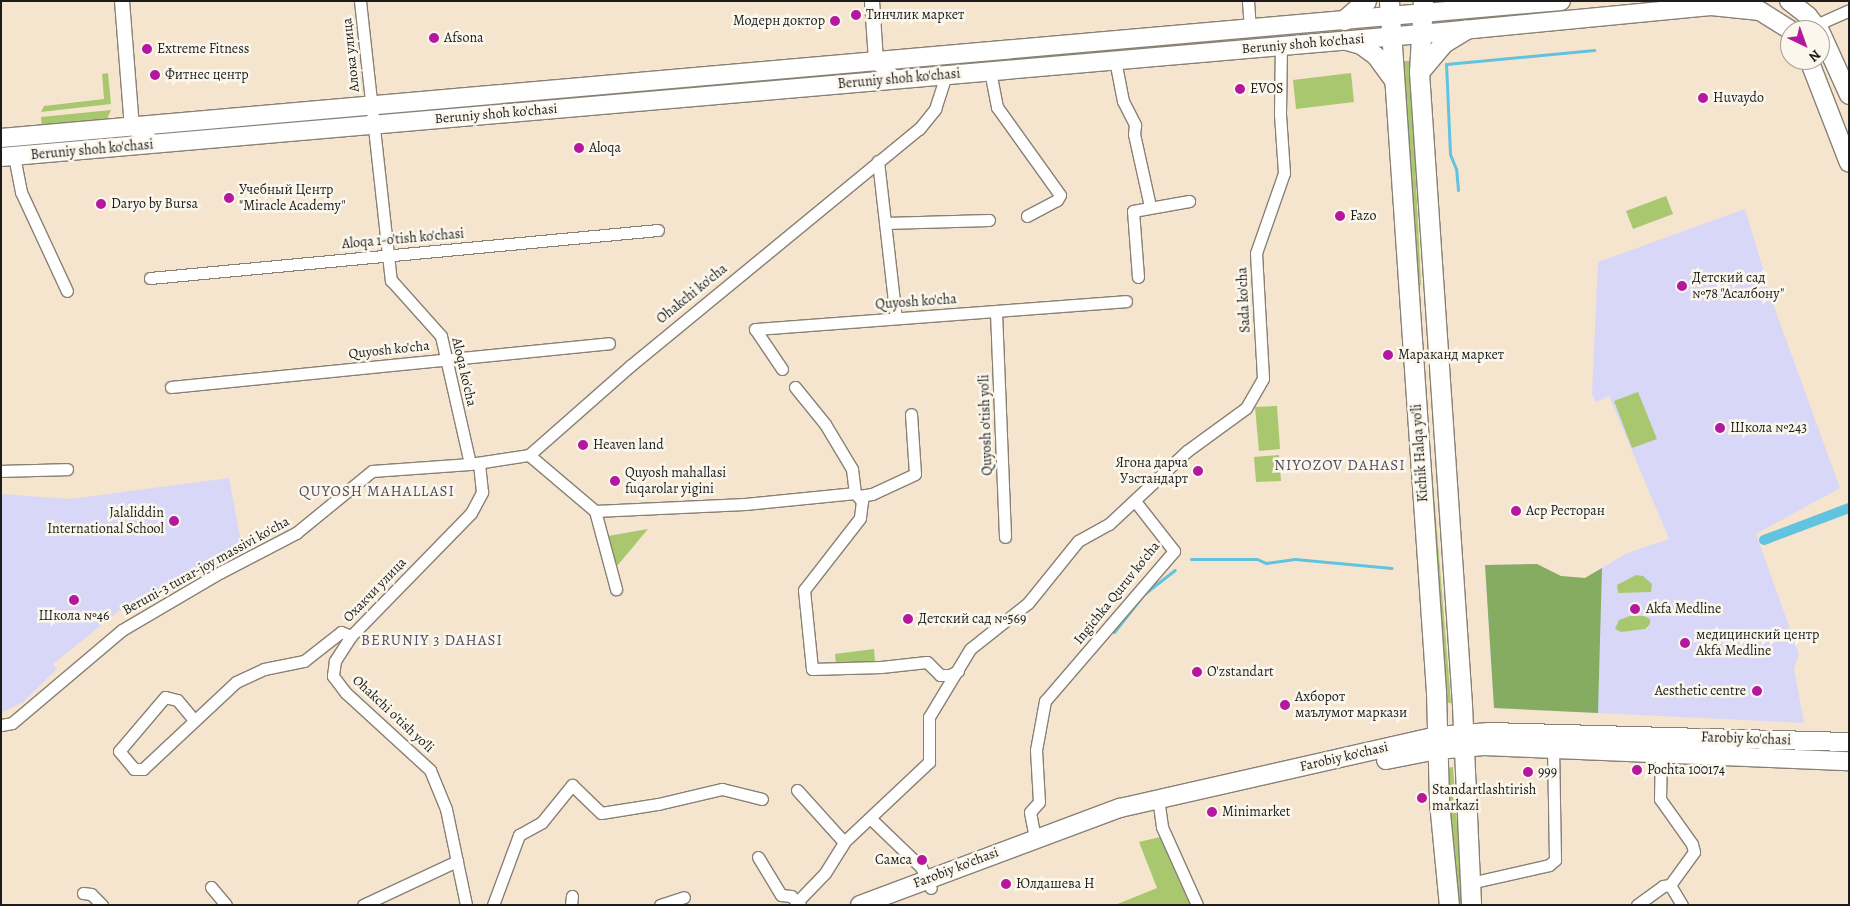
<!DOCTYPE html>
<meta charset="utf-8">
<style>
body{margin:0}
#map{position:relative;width:1850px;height:906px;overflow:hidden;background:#f6e5ce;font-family:Alegreya,serif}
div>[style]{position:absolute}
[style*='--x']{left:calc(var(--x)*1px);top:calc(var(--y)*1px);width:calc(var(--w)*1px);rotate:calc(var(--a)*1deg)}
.built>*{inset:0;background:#d8d7f8}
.green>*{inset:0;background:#a8c76e}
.forest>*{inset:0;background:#86ac61}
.stream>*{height:3px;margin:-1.5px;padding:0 1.5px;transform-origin:1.5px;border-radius:1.5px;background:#61c3e0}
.canal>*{height:10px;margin:-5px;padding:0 5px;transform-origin:5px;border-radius:5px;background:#61c3e0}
.roads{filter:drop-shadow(1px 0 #898075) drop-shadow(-1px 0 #898075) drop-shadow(0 1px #898075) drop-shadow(0 -1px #898075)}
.minor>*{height:11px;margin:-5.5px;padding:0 5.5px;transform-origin:5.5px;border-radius:5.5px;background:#fff}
.tertiary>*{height:14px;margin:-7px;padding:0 7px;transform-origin:7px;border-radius:7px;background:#fff}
.primary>*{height:18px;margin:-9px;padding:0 9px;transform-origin:9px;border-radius:9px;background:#fff}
.trunk>*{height:19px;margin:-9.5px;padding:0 9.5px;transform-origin:9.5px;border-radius:9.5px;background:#fff}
.dots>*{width:14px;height:14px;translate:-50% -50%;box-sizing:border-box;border:2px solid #fbf7ec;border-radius:50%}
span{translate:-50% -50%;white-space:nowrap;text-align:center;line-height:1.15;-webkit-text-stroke:5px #fbf7ec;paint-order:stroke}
.poi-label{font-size:14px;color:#1c1c1c}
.left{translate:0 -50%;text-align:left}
.right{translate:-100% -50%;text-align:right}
.street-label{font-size:14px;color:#1c1c1c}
.neighbourhood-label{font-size:15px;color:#534b5f;letter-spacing:1px}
.frame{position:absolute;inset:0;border:2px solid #1c1c1c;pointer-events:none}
.north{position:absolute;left:1780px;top:20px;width:50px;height:50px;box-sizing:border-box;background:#fbf7ec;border:1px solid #a29f99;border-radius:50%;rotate:138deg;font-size:14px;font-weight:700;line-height:20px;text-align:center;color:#1c1c1c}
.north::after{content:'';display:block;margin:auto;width:18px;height:22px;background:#b5179e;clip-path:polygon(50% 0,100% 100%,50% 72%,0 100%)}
</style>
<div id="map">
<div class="built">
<i style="clip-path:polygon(1745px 209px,1776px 312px,1840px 488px,1756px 534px,1799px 654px,1794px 669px,1804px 723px,1494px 708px,1485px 565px,1537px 564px,1561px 576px,1585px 578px,1627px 553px,1669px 539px,1609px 396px,1596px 402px,1592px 394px,1598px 262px)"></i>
<i style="clip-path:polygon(229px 478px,241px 542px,172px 590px,120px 610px,53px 664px,57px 669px,23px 702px,1px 713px,1px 494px,70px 499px)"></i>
</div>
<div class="green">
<i style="clip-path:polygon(1400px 61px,1410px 61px,1421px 285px,1418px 285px)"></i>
<i style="clip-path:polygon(108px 73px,111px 104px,41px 112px,44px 106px,104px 99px,102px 74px)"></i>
<i style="clip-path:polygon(1351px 73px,1354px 102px,1296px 109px,1293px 80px)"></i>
<i style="clip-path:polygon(111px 110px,107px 119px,42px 126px,41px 117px)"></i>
<i style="clip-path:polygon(1666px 196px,1673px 214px,1633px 229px,1626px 211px)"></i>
<i style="clip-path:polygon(1421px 335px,1451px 703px,1444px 702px)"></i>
<i style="clip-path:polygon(1638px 392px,1657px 439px,1632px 448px,1614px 401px)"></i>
<i style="clip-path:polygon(1277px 406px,1280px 449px,1259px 451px,1255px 407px)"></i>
<i style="clip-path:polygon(1279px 455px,1281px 481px,1256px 482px,1254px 457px)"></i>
<i style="clip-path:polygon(648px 529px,617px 566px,608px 536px)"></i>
<i style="clip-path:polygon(1636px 575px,1643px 576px,1652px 584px,1651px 592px,1618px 593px,1617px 585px)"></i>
<i style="clip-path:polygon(1630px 616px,1644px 616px,1650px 619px,1650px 624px,1645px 629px,1621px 632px,1615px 629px,1619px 620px)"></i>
<i style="clip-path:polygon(874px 649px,875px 661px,836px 666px,835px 654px)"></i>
<i style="clip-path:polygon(1453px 767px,1463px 905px,1456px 905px,1446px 768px)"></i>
<i style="clip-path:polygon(1160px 837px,1190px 905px,1115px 905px,1157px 888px,1139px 842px)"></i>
</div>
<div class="forest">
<i style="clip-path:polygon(1537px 564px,1561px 576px,1585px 578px,1602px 568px,1598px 713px,1494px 708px,1485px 565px)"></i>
</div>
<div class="stream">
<i style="--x:1458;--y:190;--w:21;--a:-95"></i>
<i style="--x:1456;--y:169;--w:16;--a:-112"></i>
<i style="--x:1450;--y:154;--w:90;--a:-92.5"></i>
<i style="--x:1446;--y:64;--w:149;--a:-5.4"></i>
<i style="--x:1191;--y:559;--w:66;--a:0"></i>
<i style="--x:1257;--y:559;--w:10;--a:24"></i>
<i style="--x:1266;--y:563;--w:29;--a:-8"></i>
<i style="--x:1295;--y:559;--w:97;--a:5.3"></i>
<i style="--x:1114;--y:632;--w:48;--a:-51.7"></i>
<i style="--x:1144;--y:594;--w:39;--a:-38"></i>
</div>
<div class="canal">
<i style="--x:1764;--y:540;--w:91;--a:-20.6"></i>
</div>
<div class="roads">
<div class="minor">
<i style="--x:360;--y:1;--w:281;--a:83.7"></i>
<i style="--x:391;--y:280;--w:75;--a:48.2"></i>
<i style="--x:441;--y:336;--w:131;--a:77.2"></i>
<i style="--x:1248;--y:1;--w:28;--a:86"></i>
<i style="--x:1816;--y:25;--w:36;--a:-24"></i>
<i style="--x:1115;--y:60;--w:42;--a:79"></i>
<i style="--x:1123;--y:101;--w:27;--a:63"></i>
<i style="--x:1135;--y:125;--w:9;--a:96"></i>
<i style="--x:1134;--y:134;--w:74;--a:77.5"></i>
<i style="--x:990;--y:71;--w:37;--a:79"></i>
<i style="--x:997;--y:107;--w:108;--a:54.4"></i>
<i style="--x:1060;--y:195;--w:6;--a:121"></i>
<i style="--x:1057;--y:200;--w:34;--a:152"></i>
<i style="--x:14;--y:156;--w:37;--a:79"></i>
<i style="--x:21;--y:192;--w:109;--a:65.1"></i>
<i style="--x:878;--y:161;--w:158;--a:83.5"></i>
<i style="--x:885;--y:223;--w:104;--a:-1.7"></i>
<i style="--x:1138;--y:277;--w:66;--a:-94.3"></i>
<i style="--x:1133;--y:211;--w:57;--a:-10.1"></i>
<i style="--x:150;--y:278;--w:510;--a:-5.4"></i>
<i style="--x:996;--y:312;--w:225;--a:87.7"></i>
<i style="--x:782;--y:369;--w:48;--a:-124"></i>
<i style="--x:755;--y:329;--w:372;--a:-4.3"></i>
<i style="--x:171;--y:387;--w:440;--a:-5.7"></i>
<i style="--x:795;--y:387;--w:48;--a:51"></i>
<i style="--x:825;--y:424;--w:52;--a:59"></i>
<i style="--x:852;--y:469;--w:24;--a:83"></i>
<i style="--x:529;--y:455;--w:87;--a:40.3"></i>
<i style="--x:595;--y:511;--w:150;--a:-2.7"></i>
<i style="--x:745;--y:504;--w:111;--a:-5.7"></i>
<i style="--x:855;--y:493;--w:11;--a:49"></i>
<i style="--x:862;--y:501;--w:17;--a:97"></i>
<i style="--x:860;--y:518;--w:91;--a:127.9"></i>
<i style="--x:804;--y:590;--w:79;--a:84.2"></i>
<i style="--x:812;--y:669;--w:69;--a:-1.7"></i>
<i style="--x:881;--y:667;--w:46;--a:-6.2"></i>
<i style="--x:927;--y:662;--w:18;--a:45"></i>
<i style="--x:940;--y:675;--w:10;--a:0"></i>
<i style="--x:950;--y:675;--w:9;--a:-27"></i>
<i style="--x:1;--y:471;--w:66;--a:-1.7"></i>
<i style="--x:859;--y:496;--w:13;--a:-9"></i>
<i style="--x:872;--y:494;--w:47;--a:-24.9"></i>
<i style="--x:915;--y:474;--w:60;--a:-93.8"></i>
<i style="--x:595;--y:511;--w:81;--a:74.9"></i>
<i style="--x:351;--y:636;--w:30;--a:123"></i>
<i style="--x:335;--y:661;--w:15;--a:98"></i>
<i style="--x:333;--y:676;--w:21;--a:53"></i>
<i style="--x:346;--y:693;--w:114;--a:42.5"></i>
<i style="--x:430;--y:770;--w:42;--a:67.7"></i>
<i style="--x:446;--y:809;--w:98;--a:78.2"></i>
<i style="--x:194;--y:720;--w:26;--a:-130"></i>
<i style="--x:177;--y:700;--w:12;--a:-166"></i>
<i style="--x:165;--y:697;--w:71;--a:130.4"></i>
<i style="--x:119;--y:751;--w:23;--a:50"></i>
<i style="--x:134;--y:769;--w:9;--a:0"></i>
<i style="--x:143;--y:769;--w:127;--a:-43.1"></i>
<i style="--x:236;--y:682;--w:31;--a:-25"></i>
<i style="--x:264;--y:669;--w:41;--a:-11.3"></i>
<i style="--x:304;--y:661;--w:47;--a:-38.1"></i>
<i style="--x:341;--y:632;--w:11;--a:22"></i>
<i style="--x:351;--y:636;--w:172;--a:-45.7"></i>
<i style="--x:471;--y:513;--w:24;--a:-62"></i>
<i style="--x:482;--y:492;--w:29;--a:-96"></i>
<i style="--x:1;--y:725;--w:11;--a:-10"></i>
<i style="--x:12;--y:723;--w:144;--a:-40.2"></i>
<i style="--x:122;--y:630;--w:115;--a:-30.4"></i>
<i style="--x:221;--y:572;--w:85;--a:-27.5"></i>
<i style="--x:296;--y:533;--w:98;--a:-39.2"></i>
<i style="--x:372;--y:471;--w:98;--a:-4.1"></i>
<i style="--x:470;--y:464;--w:60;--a:-8.7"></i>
<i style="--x:529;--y:455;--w:135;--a:-41.4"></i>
<i style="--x:630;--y:366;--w:374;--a:-39.4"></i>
<i style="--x:919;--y:129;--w:26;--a:-51"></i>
<i style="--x:935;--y:109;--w:36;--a:-72"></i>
<i style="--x:797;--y:790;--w:70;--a:47.9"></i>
<i style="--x:1158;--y:798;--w:29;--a:82"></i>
<i style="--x:1162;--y:827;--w:85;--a:65.8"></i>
<i style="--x:870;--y:818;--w:71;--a:43.9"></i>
<i style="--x:921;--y:867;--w:23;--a:65"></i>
<i style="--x:1035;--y:838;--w:26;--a:-101"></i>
<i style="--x:1030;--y:812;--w:13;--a:-48"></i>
<i style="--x:1039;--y:802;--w:52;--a:-93.3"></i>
<i style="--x:1036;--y:750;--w:50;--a:-79.6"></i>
<i style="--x:1045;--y:701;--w:198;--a:-49.3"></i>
<i style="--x:1174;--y:551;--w:63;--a:-128"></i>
<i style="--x:758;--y:857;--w:44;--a:58.8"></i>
<i style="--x:781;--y:895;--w:10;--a:6"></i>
<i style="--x:791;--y:896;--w:13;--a:45"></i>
<i style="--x:1470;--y:883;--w:81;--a:-12.8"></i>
<i style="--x:1549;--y:865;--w:8;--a:-40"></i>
<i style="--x:1555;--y:860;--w:111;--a:-91"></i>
<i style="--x:1670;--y:885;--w:23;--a:59"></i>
<i style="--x:211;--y:887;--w:23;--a:50"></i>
<i style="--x:83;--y:893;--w:8;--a:7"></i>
<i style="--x:91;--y:894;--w:16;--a:45"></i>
<i style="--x:797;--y:902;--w:40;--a:-46"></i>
<i style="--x:825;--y:873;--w:36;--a:-58"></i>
<i style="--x:844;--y:842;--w:117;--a:-43.3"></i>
<i style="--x:929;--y:762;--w:45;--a:-90"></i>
<i style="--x:929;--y:717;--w:79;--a:-58.9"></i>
<i style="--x:970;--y:649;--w:74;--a:-38.4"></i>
<i style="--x:1028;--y:603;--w:80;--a:-51.1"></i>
<i style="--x:1078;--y:541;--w:35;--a:-29"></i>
<i style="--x:1109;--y:524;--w:107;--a:-43.1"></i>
<i style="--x:1187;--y:451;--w:73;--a:-36.1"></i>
<i style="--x:1246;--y:408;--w:34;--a:-60"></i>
<i style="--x:1263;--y:378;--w:125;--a:-93.2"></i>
<i style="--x:1256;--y:253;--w:85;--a:-70.7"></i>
<i style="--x:1284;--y:173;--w:59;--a:-93.9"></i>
<i style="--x:1280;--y:114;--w:68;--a:-89.2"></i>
<i style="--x:363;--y:905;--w:104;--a:-25.1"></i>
<i style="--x:493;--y:905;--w:75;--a:-69.6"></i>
<i style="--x:519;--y:835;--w:26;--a:-29"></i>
<i style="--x:542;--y:822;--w:48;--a:-51"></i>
<i style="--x:572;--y:785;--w:40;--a:44"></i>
<i style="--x:601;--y:813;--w:58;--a:-9"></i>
<i style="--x:658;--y:804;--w:66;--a:-13.2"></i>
<i style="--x:722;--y:789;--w:41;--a:14"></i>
<i style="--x:571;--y:905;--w:9;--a:-84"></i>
<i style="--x:660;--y:905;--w:25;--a:-18"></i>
<i style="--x:1637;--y:905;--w:32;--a:-36"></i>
<i style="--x:1663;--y:886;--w:7;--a:-8"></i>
<i style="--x:1670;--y:885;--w:41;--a:-54"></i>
<i style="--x:1694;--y:852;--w:8;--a:-104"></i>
<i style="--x:1692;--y:844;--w:55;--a:-125.4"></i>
<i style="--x:1660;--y:799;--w:47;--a:-88.8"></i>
</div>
<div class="tertiary">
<i style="--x:122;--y:1;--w:126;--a:85.5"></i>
<i style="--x:132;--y:127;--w:29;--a:35"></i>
<i style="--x:872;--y:1;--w:61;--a:86.2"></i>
<i style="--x:876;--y:62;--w:26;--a:40"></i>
</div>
<div class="primary">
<i style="--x:1789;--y:1;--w:24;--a:38"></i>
<i style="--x:1808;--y:16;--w:18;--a:52"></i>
<i style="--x:1820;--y:31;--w:70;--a:65.6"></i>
<i style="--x:1347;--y:41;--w:15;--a:16"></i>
<i style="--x:1361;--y:45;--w:19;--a:36"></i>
<i style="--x:1376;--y:56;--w:31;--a:54"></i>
<i style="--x:1809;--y:60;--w:110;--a:68.8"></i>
<i style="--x:1;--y:138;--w:1566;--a:-5.02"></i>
<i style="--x:1;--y:157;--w:1425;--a:-4.95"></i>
<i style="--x:1421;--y:34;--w:291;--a:-5.5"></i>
<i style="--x:1711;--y:6;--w:49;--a:5.8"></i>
<i style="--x:1760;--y:11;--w:36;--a:32"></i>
<i style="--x:1386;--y:760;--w:52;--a:-11.1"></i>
<i style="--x:1437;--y:750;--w:47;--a:-4.9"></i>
<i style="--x:1484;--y:746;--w:365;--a:2.4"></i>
<i style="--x:860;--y:905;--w:278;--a:-20.5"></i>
<i style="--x:1120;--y:808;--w:325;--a:-12.8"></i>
<i style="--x:1437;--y:736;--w:53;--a:-4.3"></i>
<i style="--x:1490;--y:732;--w:359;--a:1.6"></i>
</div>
<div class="trunk">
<i style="--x:1389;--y:1;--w:693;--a:86.11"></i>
<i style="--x:1436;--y:692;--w:110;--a:88.4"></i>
<i style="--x:1439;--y:802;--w:103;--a:84.5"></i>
<i style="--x:1423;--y:1;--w:71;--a:93.2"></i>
<i style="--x:1419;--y:72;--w:634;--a:86.11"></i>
<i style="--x:1462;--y:705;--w:200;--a:87.4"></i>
<i style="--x:1344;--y:20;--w:29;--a:-41"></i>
<i style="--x:1419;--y:72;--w:38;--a:-50"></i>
<i style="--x:1443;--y:43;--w:26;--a:-31"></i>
</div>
</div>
<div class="dots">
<i style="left:856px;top:15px;background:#b5179e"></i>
<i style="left:835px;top:21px;background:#b5179e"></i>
<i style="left:434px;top:38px;background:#b5179e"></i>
<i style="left:147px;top:49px;background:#b5179e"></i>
<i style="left:155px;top:75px;background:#b5179e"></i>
<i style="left:1240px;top:89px;background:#b5179e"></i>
<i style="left:1703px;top:98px;background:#b5179e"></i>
<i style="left:579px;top:148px;background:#b5179e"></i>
<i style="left:229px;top:198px;background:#b5179e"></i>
<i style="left:101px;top:204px;background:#b5179e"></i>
<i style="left:1340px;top:216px;background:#b5179e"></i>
<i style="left:1682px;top:286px;background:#b5179e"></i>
<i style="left:1388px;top:355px;background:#b5179e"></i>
<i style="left:1720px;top:428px;background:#b5179e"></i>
<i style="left:583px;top:445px;background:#b5179e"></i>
<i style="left:1198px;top:471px;background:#b5179e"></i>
<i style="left:615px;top:481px;background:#b5179e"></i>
<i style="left:1516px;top:511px;background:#b5179e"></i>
<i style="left:174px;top:521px;background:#b5179e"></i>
<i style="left:74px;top:600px;background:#b5179e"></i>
<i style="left:1635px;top:609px;background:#b5179e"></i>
<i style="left:908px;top:619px;background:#b5179e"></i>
<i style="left:1685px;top:643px;background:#b5179e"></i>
<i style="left:1197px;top:672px;background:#b5179e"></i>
<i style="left:1757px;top:691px;background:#b5179e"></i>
<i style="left:1285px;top:705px;background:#b5179e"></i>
<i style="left:1637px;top:770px;background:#b5179e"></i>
<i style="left:1528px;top:772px;background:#b5179e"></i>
<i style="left:1422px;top:798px;background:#b5179e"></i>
<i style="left:1212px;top:812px;background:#b5179e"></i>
<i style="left:922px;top:860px;background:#b5179e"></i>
<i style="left:1006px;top:884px;background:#b5179e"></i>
</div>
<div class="poi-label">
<span class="left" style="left:866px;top:15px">Тинчлик маркет</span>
<span class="right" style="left:825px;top:21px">Модерн доктор</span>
<span class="left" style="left:444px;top:38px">Afsona</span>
<span class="left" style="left:157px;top:49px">Extreme Fitness</span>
<span class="left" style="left:165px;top:75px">Фитнес центр</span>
<span class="left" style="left:1250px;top:89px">EVOS</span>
<span class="left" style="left:1713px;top:98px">Huvaydo</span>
<span class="left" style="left:589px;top:148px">Aloqa</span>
<span class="left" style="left:239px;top:198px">Учебный Центр<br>"Miracle Academy"</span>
<span class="left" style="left:111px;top:204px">Daryo by Bursa</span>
<span class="left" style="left:1350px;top:216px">Fazo</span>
<span class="left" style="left:1692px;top:286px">Детский сад<br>№78 "Асалбону"</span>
<span class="left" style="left:1398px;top:355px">Мараканд маркет</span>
<span class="left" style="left:1730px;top:428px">Школа №243</span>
<span class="left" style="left:593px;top:445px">Heaven land</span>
<span class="right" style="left:1188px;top:471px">Ягона дарча<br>Узстандарт</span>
<span class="left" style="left:625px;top:481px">Quyosh mahallasi<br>fuqarolar yigini</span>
<span class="left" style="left:1526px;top:511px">Аср Ресторан</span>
<span class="right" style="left:164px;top:521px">Jalaliddin<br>International School</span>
<span class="left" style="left:1646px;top:609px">Akfa Medline</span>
<span style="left:74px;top:616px">Школа №46</span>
<span class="left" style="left:918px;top:619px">Детский сад №569</span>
<span class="left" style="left:1696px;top:643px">медицинский центр<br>Akfa Medline</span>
<span class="left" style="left:1207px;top:672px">O'zstandart</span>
<span class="right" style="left:1746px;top:691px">Aesthetic centre</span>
<span class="left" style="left:1295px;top:705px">Ахборот<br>маълумот маркази</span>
<span class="left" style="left:1647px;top:770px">Pochta 100174</span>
<span class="left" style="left:1538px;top:772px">999</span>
<span class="left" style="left:1432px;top:798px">Standartlashtirish<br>markazi</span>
<span class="left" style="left:1222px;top:812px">Minimarket</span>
<span class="right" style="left:912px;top:860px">Самса</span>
<span class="left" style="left:1016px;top:884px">Юлдашева Н</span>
</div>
<div class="street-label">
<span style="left:1303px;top:44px;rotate:-5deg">Beruniy shoh ko'chasi</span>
<span style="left:351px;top:55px;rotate:-96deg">Алока улица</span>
<span style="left:899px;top:79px;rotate:-5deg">Beruniy shoh ko'chasi</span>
<span style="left:496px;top:114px;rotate:-5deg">Beruniy shoh ko'chasi</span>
<span style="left:92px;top:150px;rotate:-5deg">Beruniy shoh ko'chasi</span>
<span style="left:403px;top:239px;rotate:-5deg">Aloqa 1-o'tish ko'chasi</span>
<span style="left:692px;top:294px;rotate:-39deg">Ohakchi ko'cha</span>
<span style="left:1244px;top:300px;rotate:-93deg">Sada ko'cha</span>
<span style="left:916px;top:302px;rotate:-4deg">Quyosh ko'cha</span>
<span style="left:389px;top:350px;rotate:-6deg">Quyosh ko'cha</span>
<span style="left:464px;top:372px;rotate:77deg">Aloqa ko'cha</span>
<span style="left:986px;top:425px;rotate:-92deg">Quyosh o'tish yo'li</span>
<span style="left:1420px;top:453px;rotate:-94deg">Kichik Halqa yo'li</span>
<span style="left:206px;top:566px;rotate:-29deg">Beruni-3 turar-joy massivi ko'cha</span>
<span style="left:375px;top:590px;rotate:-46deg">Охакчи улица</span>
<span style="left:1117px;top:593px;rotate:-51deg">Ingichka Quruv ko'cha</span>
<span style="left:393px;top:714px;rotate:43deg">Ohakchi o'tish yo'li</span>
<span style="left:1746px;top:739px;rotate:2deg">Farobiy ko'chasi</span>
<span style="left:1344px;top:757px;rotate:-13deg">Farobiy ko'chasi</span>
<span style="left:956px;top:868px;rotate:-21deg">Farobiy ko'chasi</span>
</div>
<div class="neighbourhood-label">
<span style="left:1340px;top:466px">NIYOZOV DAHASI</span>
<span style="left:377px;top:492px">QUYOSH MAHALLASI</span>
<span style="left:432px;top:641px">BERUNIY 3 DAHASI</span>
</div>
<div class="frame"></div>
<div class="north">N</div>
</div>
